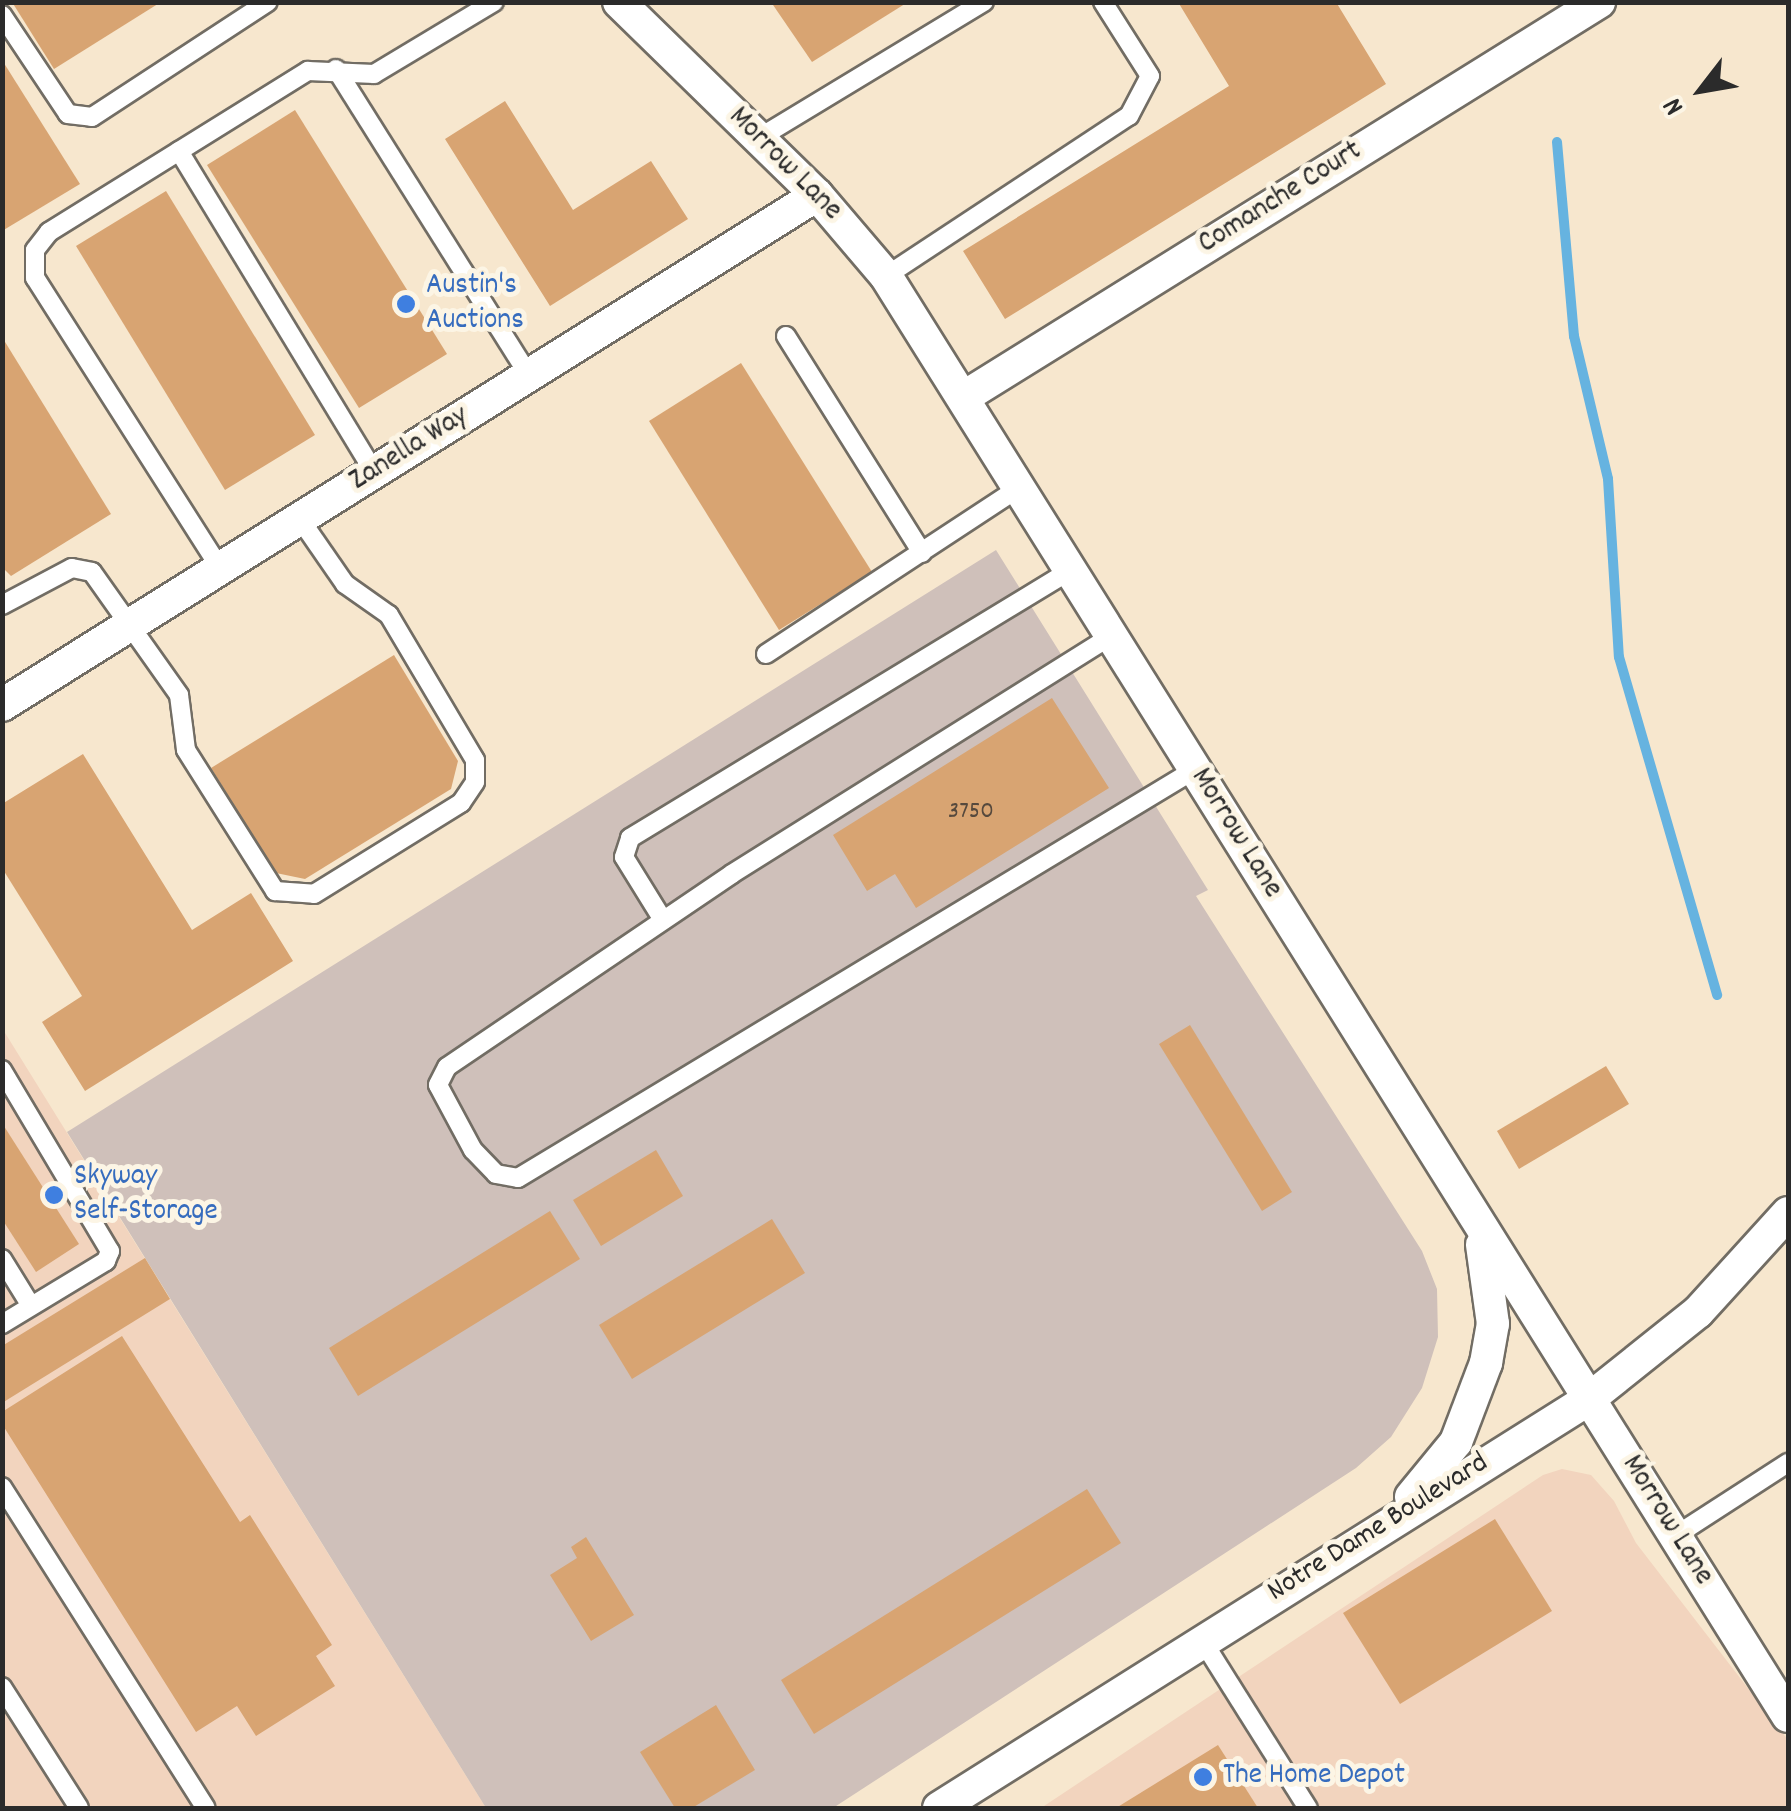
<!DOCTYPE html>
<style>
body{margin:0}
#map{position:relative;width:1791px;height:1811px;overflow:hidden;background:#f7e7ce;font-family:Dekko,sans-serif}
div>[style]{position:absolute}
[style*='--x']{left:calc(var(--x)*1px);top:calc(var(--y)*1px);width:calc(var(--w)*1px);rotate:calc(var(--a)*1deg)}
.built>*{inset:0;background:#f2d4be}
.industrial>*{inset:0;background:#cfc0ba}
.stream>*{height:10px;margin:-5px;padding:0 5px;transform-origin:5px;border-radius:5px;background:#66b3e0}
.building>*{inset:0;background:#d8a472}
.roads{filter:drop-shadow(2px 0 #726d64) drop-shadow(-2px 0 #726d64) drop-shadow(0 2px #726d64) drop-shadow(0 -2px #726d64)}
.lane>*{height:18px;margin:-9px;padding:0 9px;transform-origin:9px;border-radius:9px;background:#fff}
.street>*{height:32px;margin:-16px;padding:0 16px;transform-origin:16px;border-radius:16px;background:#fff}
.dots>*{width:28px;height:28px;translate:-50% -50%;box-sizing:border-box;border:5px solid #fcf5e5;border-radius:50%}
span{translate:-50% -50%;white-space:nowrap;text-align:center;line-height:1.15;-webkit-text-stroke:10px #fcf5e5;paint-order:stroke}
.number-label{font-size:25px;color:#56493d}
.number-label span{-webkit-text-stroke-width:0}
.street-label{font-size:30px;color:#2b2b2b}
.shop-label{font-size:30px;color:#366cbe}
.left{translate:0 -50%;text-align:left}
.frame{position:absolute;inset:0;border:5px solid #2b2b2b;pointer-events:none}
.north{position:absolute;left:1651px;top:40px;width:100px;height:100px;-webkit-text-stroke:8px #fcf5e5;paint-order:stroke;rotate:239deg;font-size:28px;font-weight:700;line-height:40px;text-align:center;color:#2b2b2b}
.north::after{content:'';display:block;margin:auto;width:35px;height:45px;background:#2b2b2b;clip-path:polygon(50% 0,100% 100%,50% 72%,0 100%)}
</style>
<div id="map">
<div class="built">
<i style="clip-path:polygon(2px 1028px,170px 1299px,486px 1808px,3px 1808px)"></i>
<i style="clip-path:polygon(1562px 1469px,1591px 1475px,1614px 1501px,1636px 1543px,1788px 1740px,1788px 1808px,1041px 1808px,1543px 1475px)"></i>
</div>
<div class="industrial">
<i style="clip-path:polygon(996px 550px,1208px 890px,1196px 896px,1422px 1251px,1437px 1289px,1438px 1337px,1422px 1388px,1391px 1437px,1356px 1468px,833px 1808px,486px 1808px,67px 1132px)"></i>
</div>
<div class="stream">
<i style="--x:1557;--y:142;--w:195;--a:85"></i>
<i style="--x:1574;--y:336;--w:147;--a:76.6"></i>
<i style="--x:1608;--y:479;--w:178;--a:86.5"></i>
<i style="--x:1619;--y:657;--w:352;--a:73.8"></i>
</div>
<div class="building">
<i style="clip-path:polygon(12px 2px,161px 2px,54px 69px)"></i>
<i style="clip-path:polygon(771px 2px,908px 2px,812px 62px)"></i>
<i style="clip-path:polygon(1178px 2px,1336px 2px,1386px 84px,1005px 319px,963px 251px,1229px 86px)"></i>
<i style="clip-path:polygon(2px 60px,80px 184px,2px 231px)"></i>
<i style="clip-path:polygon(505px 101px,573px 210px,651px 161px,688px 219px,550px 306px,445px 139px)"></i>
<i style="clip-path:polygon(295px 110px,447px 354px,359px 408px,207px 165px)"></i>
<i style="clip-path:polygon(166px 191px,315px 435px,225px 490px,76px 246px)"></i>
<i style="clip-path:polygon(2px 337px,111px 514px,11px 576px,2px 567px)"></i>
<i style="clip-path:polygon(741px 363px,872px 572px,779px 630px,649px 421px)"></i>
<i style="clip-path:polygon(394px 655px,458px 761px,451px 789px,305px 879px,276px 873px,211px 768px)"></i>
<i style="clip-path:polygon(1052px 698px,1109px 788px,916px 908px,895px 874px,867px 891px,833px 835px)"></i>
<i style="clip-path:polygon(83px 754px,192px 930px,251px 893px,293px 961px,85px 1091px,42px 1022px,82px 996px,2px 868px,2px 804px)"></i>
<i style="clip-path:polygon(1190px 1025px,1292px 1192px,1262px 1211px,1159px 1044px)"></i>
<i style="clip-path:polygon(1606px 1066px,1629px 1104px,1519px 1169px,1497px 1131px)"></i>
<i style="clip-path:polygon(2px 1123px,79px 1244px,36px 1272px,2px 1219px)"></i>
<i style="clip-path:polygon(656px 1150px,683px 1196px,601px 1246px,573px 1200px)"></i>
<i style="clip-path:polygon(550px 1211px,580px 1259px,358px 1396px,329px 1348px)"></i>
<i style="clip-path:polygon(772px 1219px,805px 1273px,632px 1379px,599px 1325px)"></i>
<i style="clip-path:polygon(145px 1258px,170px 1299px,2px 1403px,2px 1346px)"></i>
<i style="clip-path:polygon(122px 1336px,240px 1522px,250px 1515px,332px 1645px,316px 1656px,335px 1686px,256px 1736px,237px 1706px,196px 1732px,2px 1424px,2px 1412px)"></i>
<i style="clip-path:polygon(1087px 1489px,1121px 1543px,814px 1734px,781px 1680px)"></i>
<i style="clip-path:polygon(1495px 1519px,1552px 1611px,1400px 1704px,1343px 1613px)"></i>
<i style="clip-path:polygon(586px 1537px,634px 1615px,591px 1641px,550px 1575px,577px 1558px,571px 1547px)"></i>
<i style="clip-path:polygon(716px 1705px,755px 1770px,692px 1808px,675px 1808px,640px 1752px)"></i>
<i style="clip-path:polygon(1218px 1745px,1258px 1808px,1116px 1808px)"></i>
</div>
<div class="roads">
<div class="lane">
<i style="--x:2;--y:15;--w:119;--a:56.3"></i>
<i style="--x:68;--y:114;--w:24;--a:7"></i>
<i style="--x:92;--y:117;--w:210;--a:-33.2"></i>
<i style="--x:336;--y:69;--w:362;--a:57.8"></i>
<i style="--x:759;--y:138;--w:263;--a:-31.2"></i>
<i style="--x:179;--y:151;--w:376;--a:58.7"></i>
<i style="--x:886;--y:276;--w:291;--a:-33.4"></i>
<i style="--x:1129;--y:116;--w:45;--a:-62.3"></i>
<i style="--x:1150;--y:76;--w:88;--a:-122.4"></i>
<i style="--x:786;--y:336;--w:256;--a:57.9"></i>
<i style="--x:220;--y:568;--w:344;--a:-122.5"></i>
<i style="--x:35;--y:278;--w:28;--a:-90"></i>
<i style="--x:35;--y:250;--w:23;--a:-52"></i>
<i style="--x:49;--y:232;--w:305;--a:-31.9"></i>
<i style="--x:308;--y:71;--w:66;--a:2.6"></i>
<i style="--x:374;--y:74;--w:140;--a:-31"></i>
<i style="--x:2;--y:605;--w:79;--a:-27.9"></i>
<i style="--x:72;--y:568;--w:20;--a:11"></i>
<i style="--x:92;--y:572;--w:151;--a:54.7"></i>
<i style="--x:179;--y:695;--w:55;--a:82.7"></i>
<i style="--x:186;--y:750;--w:167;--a:57.7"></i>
<i style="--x:275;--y:891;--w:39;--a:4"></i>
<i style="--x:314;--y:894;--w:173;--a:-31.8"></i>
<i style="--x:461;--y:803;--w:25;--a:-56"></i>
<i style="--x:475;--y:782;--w:22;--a:-90"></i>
<i style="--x:475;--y:760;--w:169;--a:-120.7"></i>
<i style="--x:389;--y:615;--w:54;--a:-144.8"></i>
<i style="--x:345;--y:584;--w:79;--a:-124.7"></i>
<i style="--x:1111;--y:636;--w:448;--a:147.9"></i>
<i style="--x:732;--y:874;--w:344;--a:145.9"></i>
<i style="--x:447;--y:1067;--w:20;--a:117"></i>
<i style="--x:438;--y:1085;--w:74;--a:61.7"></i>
<i style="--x:473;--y:1150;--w:33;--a:46"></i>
<i style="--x:496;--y:1174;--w:22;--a:10"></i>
<i style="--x:518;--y:1178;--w:790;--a:-31.11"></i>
<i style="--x:766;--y:654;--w:304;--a:-33.3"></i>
<i style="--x:663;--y:920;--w:74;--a:-121.8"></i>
<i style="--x:624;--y:857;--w:20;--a:-72"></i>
<i style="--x:630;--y:838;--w:516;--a:-31.29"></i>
<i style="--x:2;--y:1070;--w:211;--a:59.2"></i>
<i style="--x:110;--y:1251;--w:11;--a:112"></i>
<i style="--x:106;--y:1261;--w:122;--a:148.8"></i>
<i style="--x:2;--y:1259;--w:55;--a:58.3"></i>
<i style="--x:2;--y:1487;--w:380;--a:57.6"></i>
<i style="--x:1675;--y:1536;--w:135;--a:-32.9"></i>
<i style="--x:1202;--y:1640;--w:199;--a:57.8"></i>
<i style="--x:2;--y:1687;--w:143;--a:57.5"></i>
</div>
<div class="street">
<i style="--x:619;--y:2;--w:277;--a:44.3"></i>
<i style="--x:817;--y:195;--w:106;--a:49.6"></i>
<i style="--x:886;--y:276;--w:1699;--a:57.94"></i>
<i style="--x:964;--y:397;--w:748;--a:-31.88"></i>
<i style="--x:2;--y:705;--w:961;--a:-32.04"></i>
<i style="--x:1411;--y:1497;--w:71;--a:-50.7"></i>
<i style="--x:1456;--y:1442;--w:85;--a:-69.2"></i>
<i style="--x:1486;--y:1363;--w:40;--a:-80"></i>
<i style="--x:1493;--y:1324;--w:80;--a:-97.9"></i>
<i style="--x:939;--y:1808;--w:768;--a:-32.18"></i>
<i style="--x:1589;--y:1399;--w:139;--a:-38.6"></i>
<i style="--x:1698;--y:1312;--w:134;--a:-47.7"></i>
</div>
</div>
<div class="dots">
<i style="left:406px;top:304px;background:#3f7fe0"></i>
<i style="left:54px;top:1195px;background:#3f7fe0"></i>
<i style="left:1203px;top:1777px;background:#3f7fe0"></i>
</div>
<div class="number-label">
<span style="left:971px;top:812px">3750</span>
</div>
<div class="street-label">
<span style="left:784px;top:165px;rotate:45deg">Morrow Lane</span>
<span style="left:1281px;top:199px;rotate:-32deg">Comanche Court</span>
<span style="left:410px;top:450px;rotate:-32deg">Zanella Way</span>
<span style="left:1235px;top:834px;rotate:58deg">Morrow Lane</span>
<span style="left:1666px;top:1521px;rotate:58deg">Morrow Lane</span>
<span style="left:1379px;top:1529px;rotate:-32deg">Notre Dame Boulevard</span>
</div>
<div class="shop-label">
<span class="left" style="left:426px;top:304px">Austin's<br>Auctions</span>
<span class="left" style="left:74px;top:1195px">Skyway<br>Self-Storage</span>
<span class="left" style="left:1223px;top:1777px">The Home Depot</span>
</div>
<div class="frame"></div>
<div class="north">N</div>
</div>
